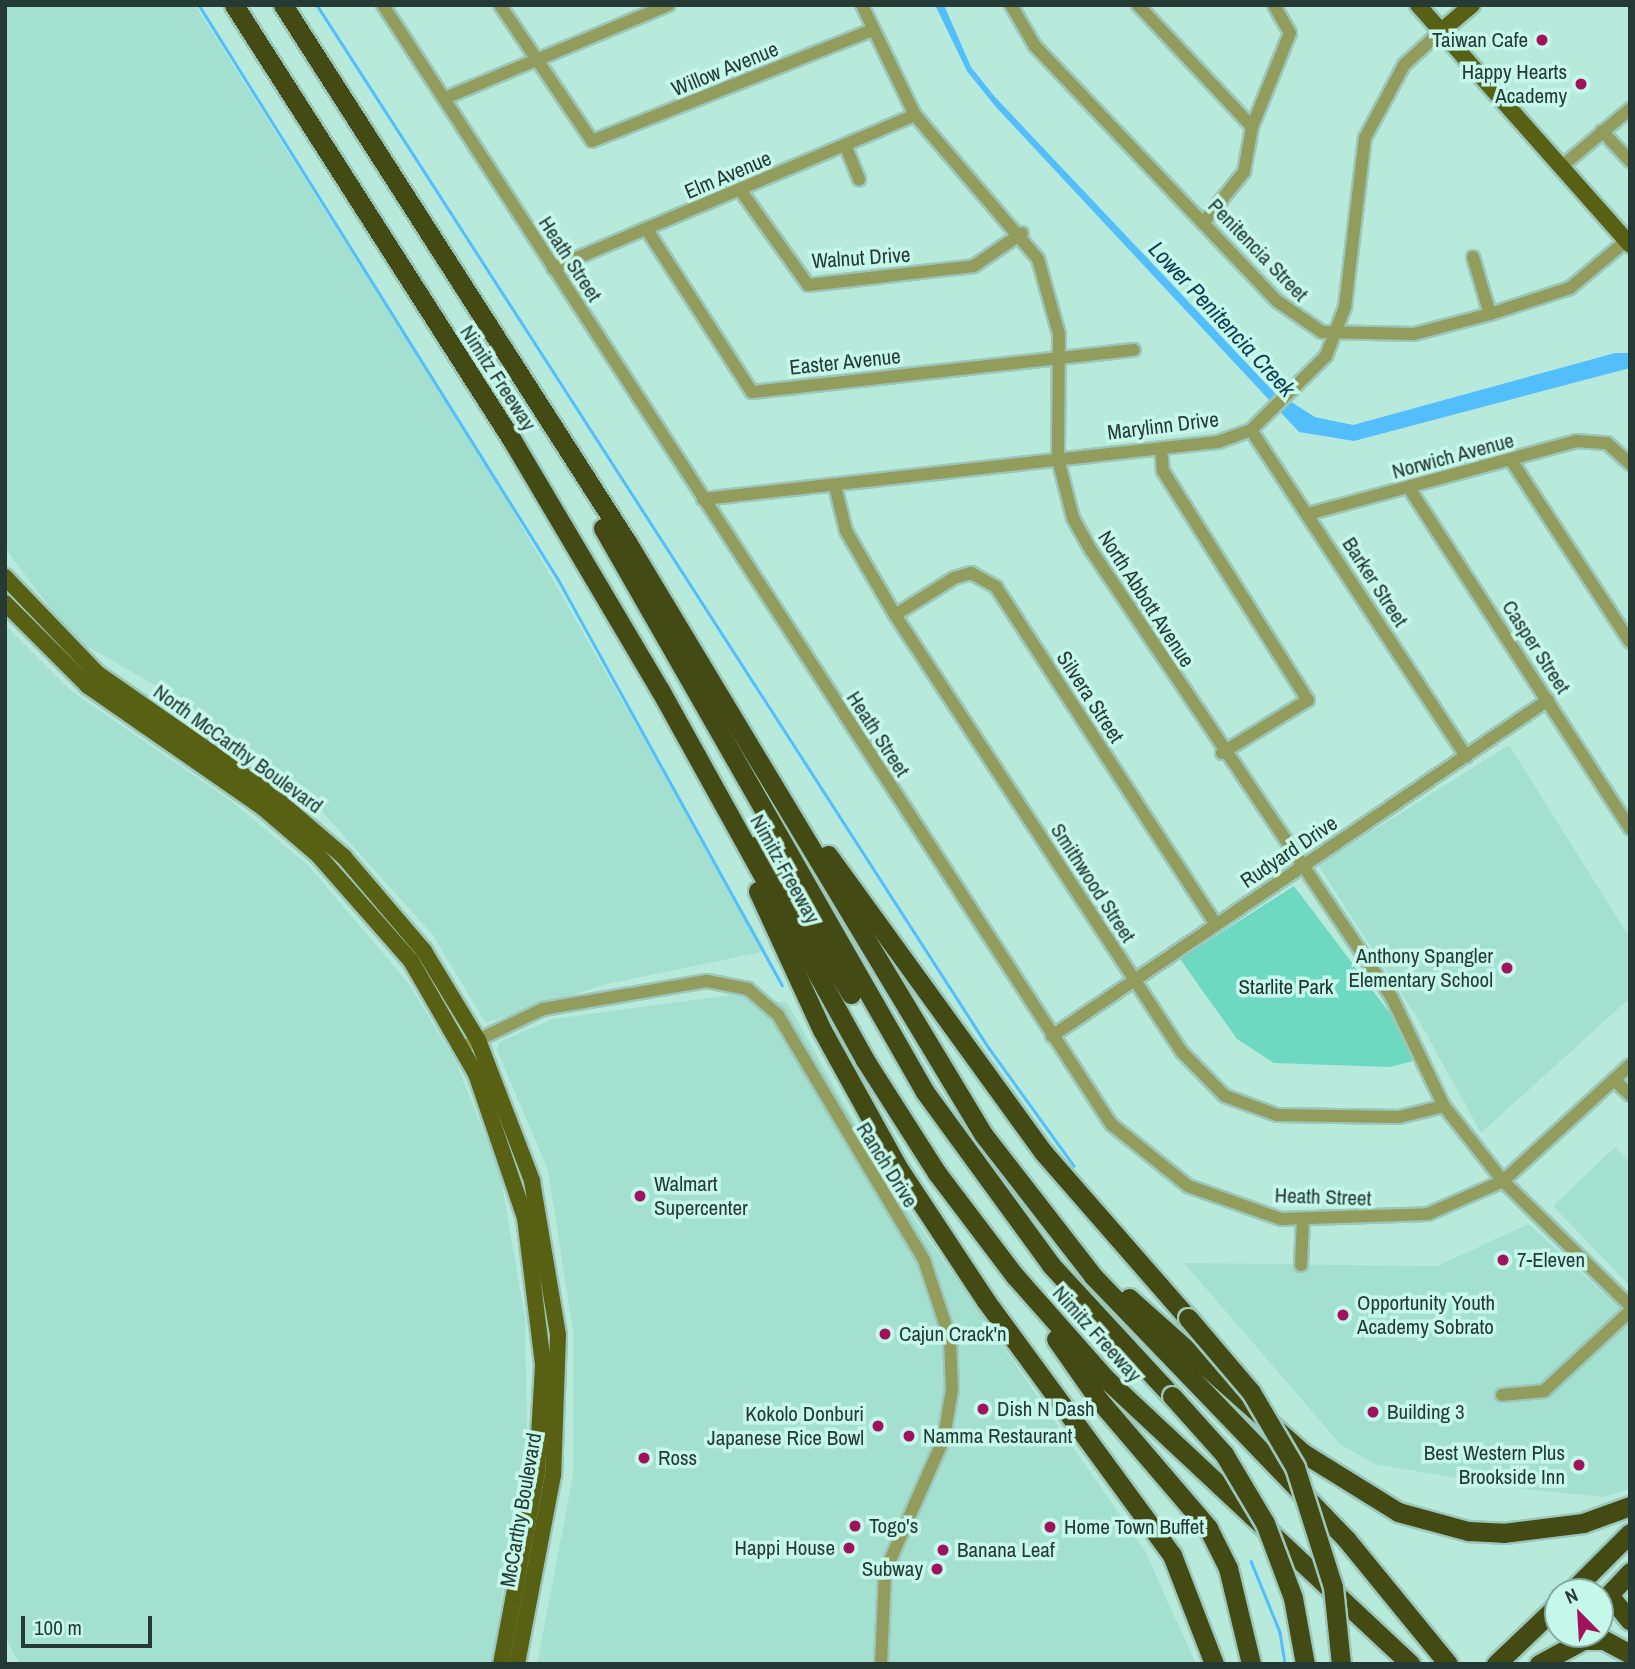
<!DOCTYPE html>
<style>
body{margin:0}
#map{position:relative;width:1635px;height:1669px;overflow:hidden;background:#b8eadc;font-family:"Archivo Narrow",sans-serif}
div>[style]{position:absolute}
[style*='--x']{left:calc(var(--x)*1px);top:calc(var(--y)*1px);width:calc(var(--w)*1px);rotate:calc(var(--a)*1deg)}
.built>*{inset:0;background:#a4e0d0}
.green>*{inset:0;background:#6dd9c0}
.water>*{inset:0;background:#52bffc}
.stream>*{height:2.5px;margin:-1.25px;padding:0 1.25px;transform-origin:1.25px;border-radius:1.25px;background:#52bffc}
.roads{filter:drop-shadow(2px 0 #9bc7bb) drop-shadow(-2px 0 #9bc7bb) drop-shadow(0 2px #9bc7bb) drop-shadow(0 -2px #9bc7bb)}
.minor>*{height:12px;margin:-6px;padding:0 6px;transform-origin:6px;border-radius:6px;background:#929c5d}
.major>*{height:16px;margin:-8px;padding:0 8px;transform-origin:8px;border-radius:8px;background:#576013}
.highway>*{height:19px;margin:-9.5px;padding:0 9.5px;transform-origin:9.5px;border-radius:9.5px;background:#434a13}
.bridges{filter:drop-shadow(2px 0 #9bc7bb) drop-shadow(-2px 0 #9bc7bb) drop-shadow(0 2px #9bc7bb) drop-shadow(0 -2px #9bc7bb)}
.highway-bridge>*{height:19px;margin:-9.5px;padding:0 9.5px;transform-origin:9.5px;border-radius:9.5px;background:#434a13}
.dots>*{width:19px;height:19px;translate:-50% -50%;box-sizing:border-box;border:4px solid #c5f7ea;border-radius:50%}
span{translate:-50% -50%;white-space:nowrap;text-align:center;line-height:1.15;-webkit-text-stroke:7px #c5f7ea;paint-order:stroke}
.poi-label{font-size:21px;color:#263a35}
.right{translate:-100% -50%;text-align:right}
.left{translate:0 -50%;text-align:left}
.street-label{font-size:21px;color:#263a35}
.park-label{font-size:21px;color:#1c342e}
.water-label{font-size:23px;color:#0c3c54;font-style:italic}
.frame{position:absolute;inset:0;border:7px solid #263a35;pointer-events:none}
.north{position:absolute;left:1544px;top:1578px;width:70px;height:70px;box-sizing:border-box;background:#c5f7ea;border:2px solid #85aba2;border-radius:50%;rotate:336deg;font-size:19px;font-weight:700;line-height:28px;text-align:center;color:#263a35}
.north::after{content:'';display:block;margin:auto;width:24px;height:32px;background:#a0135c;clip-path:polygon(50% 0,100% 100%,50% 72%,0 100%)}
.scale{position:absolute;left:21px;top:1616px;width:131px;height:32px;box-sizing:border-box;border:4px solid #263a35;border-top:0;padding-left:9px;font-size:21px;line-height:24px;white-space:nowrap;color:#263a35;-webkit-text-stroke:5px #c5f7ea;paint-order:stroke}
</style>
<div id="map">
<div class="built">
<i style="clip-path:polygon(5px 5px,195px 5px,497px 483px,766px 951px,607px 984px,486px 1023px,433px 935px,299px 786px,186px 703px,73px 638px,5px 548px)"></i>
<i style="clip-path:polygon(5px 625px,70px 690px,231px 801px,308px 865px,409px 984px,456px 1062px,500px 1173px,525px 1318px,527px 1431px,492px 1664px,20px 1664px,5px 1637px)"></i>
<i style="clip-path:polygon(1509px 745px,1630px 938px,1630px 998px,1481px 1133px,1418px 1019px,1318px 865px)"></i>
<i style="clip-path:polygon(730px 995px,787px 1003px,886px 1178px,1145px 1551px,1196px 1664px,537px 1664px,573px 1475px,573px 1331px,548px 1170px,497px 1050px,499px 1042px,553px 1019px)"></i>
<i style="clip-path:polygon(1615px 1147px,1630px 1162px,1630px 1286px,1553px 1206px)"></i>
<i style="clip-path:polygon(1529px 1224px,1630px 1318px,1630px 1489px,1603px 1497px,1524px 1489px,1374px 1464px,1340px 1444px,1184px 1263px,1437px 1266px)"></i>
</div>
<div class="green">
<i style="clip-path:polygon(1294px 886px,1398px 1024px,1413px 1061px,1390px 1067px,1274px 1063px,1237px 1039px,1180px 959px)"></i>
</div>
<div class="water">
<i style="clip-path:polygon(935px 5px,944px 5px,971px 67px,995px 97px,1271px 389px,1315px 417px,1353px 425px,1615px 353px,1630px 353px,1630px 368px,1354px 441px,1299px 432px,995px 106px,967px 71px)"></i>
</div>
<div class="stream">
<i style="--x:199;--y:5;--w:677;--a:57.98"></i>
<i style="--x:558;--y:579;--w:464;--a:61.1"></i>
<i style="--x:317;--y:5;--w:1241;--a:57.21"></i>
<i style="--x:989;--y:1048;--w:145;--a:54.2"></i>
<i style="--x:1251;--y:1561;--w:77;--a:67.8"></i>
<i style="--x:1280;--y:1632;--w:32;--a:81"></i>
</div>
<div class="roads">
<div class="minor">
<i style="--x:383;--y:5;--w:1335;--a:56.95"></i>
<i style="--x:1111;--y:1124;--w:99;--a:38.8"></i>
<i style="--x:1188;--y:1186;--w:99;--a:19.5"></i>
<i style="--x:1281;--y:1219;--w:147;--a:-1.9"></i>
<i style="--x:1428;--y:1214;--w:82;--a:-23.7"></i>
<i style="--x:1503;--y:1181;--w:172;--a:-42.4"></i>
<i style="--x:500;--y:5;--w:164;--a:55.9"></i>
<i style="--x:592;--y:141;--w:302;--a:-21.6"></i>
<i style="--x:862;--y:5;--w:122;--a:64.3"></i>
<i style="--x:915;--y:115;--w:189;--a:49.5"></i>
<i style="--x:1038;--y:259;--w:78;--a:74.4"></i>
<i style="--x:1059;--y:334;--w:125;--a:90.5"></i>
<i style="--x:1058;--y:459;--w:61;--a:75.7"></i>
<i style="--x:1073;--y:518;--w:37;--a:61"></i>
<i style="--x:1091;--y:550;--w:540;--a:56.1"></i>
<i style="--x:1392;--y:998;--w:120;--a:64.3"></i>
<i style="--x:1444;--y:1106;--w:95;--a:51.8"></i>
<i style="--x:1503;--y:1181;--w:178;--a:44.5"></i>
<i style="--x:1011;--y:5;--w:48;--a:59.7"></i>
<i style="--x:1035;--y:46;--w:352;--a:46.5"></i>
<i style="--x:1277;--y:301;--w:55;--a:34.6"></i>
<i style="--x:1322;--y:332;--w:92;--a:1.2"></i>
<i style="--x:1414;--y:334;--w:79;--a:-14.7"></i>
<i style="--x:1490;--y:314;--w:84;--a:-18"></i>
<i style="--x:1570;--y:288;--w:73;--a:-40"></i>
<i style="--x:1138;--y:5;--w:167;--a:46.9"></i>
<i style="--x:445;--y:98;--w:242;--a:-22.6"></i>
<i style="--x:1602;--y:131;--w:41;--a:47"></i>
<i style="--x:846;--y:147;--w:35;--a:68"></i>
<i style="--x:1561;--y:167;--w:90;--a:-40"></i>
<i style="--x:741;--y:191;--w:115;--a:54.5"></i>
<i style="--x:808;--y:285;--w:167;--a:-6.5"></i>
<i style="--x:974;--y:266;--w:58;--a:-34.5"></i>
<i style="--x:1203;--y:223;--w:65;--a:-51.2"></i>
<i style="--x:1244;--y:172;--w:46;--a:-79.9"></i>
<i style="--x:1252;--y:127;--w:101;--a:-68"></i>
<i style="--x:1290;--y:33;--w:32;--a:-120"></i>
<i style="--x:647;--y:230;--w:193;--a:57.1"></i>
<i style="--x:752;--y:392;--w:384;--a:-6.3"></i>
<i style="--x:1473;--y:257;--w:59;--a:73.4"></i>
<i style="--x:553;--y:268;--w:393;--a:-22.9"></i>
<i style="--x:1251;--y:430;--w:391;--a:56.6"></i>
<i style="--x:1161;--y:449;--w:22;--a:85"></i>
<i style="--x:1163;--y:471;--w:271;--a:57.7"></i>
<i style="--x:1308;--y:700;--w:101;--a:148.4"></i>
<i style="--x:1511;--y:460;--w:217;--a:56.8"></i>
<i style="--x:835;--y:486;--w:46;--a:76.3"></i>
<i style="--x:846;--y:531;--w:97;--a:59.7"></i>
<i style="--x:895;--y:615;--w:523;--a:56.71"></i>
<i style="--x:1182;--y:1052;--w:62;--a:45.7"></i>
<i style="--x:1225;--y:1096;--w:55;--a:20.1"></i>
<i style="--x:1277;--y:1115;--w:122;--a:0.9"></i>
<i style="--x:1399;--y:1117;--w:46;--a:-13.7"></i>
<i style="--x:1409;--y:488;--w:406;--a:57"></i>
<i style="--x:703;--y:499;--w:518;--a:-6.32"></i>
<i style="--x:1218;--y:442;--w:35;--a:-20"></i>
<i style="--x:1251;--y:430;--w:105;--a:-44.6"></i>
<i style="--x:1326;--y:356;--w:53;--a:-68.8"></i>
<i style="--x:1345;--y:307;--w:170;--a:-83.3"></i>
<i style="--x:1365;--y:138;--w:83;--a:-61.9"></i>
<i style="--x:1404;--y:65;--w:49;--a:-42.5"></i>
<i style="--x:1308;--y:514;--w:278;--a:-15.2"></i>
<i style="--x:1576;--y:441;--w:31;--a:4"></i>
<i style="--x:1607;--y:443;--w:31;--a:42"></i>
<i style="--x:895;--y:615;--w:70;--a:-32.1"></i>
<i style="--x:954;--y:578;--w:18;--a:-16"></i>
<i style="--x:971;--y:573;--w:29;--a:29"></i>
<i style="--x:996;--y:587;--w:403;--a:56.9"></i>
<i style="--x:1052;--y:1036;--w:599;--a:-34.11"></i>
<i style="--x:463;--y:1047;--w:89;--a:-25.4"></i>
<i style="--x:543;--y:1009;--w:166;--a:-9.7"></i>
<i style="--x:707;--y:981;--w:42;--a:11"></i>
<i style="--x:748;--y:989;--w:40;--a:41"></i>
<i style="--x:778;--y:1015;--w:285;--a:59.2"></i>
<i style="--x:924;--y:1260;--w:82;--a:71.6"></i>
<i style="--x:950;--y:1338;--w:51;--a:87.8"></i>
<i style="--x:952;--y:1389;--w:50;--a:99.3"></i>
<i style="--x:944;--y:1438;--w:146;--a:113.8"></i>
<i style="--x:885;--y:1572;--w:92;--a:92.5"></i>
<i style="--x:1614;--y:1080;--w:22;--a:43"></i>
<i style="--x:1301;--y:1265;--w:46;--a:-87.5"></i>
<i style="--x:1502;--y:1395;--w:42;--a:-5.4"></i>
<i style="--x:1544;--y:1391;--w:117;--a:-42.9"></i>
</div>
<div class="major">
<i style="--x:1418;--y:5;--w:320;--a:48.5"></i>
<i style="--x:1440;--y:32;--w:42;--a:-40.2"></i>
<i style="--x:5;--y:577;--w:134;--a:46.2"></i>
<i style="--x:98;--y:674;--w:212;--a:34.8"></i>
<i style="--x:272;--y:795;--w:95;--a:40.7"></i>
<i style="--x:344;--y:857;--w:123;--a:49.6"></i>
<i style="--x:424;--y:951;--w:104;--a:58.8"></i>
<i style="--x:478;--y:1040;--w:151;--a:69"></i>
<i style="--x:532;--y:1181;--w:156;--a:80.4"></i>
<i style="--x:558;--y:1335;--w:140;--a:92"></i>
<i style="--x:553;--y:1475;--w:192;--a:100.8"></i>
<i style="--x:5;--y:603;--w:117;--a:45"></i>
<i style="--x:88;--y:686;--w:212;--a:34.8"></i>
<i style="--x:262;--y:807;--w:74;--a:40.6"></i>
<i style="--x:318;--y:855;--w:141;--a:48.7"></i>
<i style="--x:411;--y:961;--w:130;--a:60.1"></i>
<i style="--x:476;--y:1074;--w:152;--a:71.2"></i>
<i style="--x:525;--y:1218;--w:148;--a:83"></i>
<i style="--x:543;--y:1365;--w:108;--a:93.2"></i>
<i style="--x:537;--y:1473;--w:194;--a:100.7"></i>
</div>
<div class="highway">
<i style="--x:234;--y:5;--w:516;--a:57.42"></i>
<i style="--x:512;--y:440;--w:291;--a:59.4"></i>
<i style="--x:660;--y:690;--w:423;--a:61"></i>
<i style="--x:865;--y:1060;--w:134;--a:57.5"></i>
<i style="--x:937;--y:1173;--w:129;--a:52.9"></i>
<i style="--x:1015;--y:1276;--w:137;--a:48.5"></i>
<i style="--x:1106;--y:1379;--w:417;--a:43.1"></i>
<i style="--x:283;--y:5;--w:638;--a:57.36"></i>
<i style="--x:627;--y:542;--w:691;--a:58.98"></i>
<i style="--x:983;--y:1134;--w:180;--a:52.2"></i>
<i style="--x:1093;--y:1276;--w:366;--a:46.1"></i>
<i style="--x:1347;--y:1540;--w:160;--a:50.8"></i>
<i style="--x:603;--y:528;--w:649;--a:60.28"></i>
<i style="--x:925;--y:1092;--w:214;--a:53.9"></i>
<i style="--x:1051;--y:1265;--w:178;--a:47.3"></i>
<i style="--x:759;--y:844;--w:176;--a:58.5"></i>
<i style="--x:828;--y:855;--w:367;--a:54.1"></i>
<i style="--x:1043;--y:1152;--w:220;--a:48.9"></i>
<i style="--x:758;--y:891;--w:153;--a:65.3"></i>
<i style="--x:822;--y:1030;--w:155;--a:61.1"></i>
<i style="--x:897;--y:1166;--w:162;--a:56.6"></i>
<i style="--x:986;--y:1301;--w:315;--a:53.8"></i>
<i style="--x:1172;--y:1555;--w:117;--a:68.9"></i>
<i style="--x:1129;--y:1298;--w:233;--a:41.7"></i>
<i style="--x:1303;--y:1453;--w:112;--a:31.8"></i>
<i style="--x:1398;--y:1512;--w:73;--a:15.2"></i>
<i style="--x:1468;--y:1531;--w:35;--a:3"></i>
<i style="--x:1503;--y:1533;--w:81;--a:-7.1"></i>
<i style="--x:1583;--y:1523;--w:50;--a:-19.9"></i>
<i style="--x:1056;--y:1339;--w:73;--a:55"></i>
<i style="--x:1098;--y:1399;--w:170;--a:49.5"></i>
<i style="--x:1208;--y:1528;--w:45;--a:63.4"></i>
<i style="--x:1228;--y:1568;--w:99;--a:76.5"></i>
<i style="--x:1571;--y:1592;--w:83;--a:-45"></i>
<i style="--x:1609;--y:1595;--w:33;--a:51"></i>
<i style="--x:1600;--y:1604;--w:44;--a:-46.8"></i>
<i style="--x:1496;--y:1664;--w:86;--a:-43.6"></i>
<i style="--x:1539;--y:1664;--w:50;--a:-28.6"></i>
<i style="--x:1583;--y:1640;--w:21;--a:0"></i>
<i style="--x:1604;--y:1640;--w:30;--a:28"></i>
</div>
</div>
<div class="bridges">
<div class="highway-bridge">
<i style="--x:1188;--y:1318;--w:97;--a:49.6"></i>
<i style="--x:1251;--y:1392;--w:87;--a:59.6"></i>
<i style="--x:1295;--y:1467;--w:126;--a:72.4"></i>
<i style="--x:1333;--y:1587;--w:77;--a:84.1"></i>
<i style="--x:1172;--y:1396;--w:78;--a:48.1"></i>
<i style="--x:1224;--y:1454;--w:80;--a:59.3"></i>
<i style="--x:1265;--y:1523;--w:80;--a:69.5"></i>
<i style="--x:1293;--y:1598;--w:67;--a:79.7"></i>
</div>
</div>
<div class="dots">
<i style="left:1542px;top:40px;background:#a0135c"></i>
<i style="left:1581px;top:84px;background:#a0135c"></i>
<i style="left:1507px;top:968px;background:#a0135c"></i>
<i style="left:640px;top:1196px;background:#a0135c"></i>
<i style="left:1503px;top:1260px;background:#a0135c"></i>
<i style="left:1343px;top:1315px;background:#a0135c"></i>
<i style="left:885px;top:1334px;background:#a0135c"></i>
<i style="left:983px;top:1409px;background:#a0135c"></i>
<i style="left:1373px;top:1412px;background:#a0135c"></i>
<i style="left:878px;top:1426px;background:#a0135c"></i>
<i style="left:909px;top:1436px;background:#a0135c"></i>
<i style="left:644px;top:1458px;background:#a0135c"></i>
<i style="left:1579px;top:1465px;background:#a0135c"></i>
<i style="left:855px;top:1526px;background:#a0135c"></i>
<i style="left:1050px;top:1527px;background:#a0135c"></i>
<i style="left:849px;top:1548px;background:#a0135c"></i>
<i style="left:943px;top:1550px;background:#a0135c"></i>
<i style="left:937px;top:1569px;background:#a0135c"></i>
</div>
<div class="poi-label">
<span class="right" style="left:1528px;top:40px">Taiwan Cafe</span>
<span class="right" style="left:1567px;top:84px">Happy Hearts<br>Academy</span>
<span class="right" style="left:1493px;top:968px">Anthony Spangler<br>Elementary School</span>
<span class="left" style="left:654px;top:1196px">Walmart<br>Supercenter</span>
<span class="left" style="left:1517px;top:1260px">7-Eleven</span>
<span class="left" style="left:1357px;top:1315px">Opportunity Youth<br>Academy Sobrato</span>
<span class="left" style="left:899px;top:1334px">Cajun Crack'n</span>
<span class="left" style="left:997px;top:1409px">Dish N Dash</span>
<span class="left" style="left:1387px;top:1412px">Building 3</span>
<span class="right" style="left:864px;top:1426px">Kokolo Donburi<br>Japanese Rice Bowl</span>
<span class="left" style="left:923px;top:1436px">Namma Restaurant</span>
<span class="right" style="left:1565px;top:1465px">Best Western Plus<br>Brookside Inn</span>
<span class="left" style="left:658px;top:1458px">Ross</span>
<span class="left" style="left:869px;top:1526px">Togo's</span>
<span class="left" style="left:1064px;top:1527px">Home Town Buffet</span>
<span class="right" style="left:835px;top:1548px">Happi House</span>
<span class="left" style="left:957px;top:1550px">Banana Leaf</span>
<span class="right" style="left:923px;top:1569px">Subway</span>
</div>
<div class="street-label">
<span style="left:725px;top:69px;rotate:-22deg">Willow Avenue</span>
<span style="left:728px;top:175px;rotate:-23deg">Elm Avenue</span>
<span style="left:1258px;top:250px;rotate:46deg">Penitencia Street</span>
<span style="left:861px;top:258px;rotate:-4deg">Walnut Drive</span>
<span style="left:570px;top:259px;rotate:57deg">Heath Street</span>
<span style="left:845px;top:362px;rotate:-6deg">Easter Avenue</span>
<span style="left:498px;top:378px;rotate:57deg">Nimitz Freeway</span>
<span style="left:1163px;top:426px;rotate:-7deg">Marylinn Drive</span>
<span style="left:1453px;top:456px;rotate:-15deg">Norwich Avenue</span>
<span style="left:1375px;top:582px;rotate:57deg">Barker Street</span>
<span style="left:1146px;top:599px;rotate:57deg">North Abbott Avenue</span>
<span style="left:1536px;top:647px;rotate:57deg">Casper Street</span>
<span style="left:1090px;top:697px;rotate:57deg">Silvera Street</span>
<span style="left:878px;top:734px;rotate:57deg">Heath Street</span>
<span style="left:238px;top:749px;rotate:36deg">North McCarthy Boulevard</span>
<span style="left:1289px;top:852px;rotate:-34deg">Rudyard Drive</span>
<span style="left:785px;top:869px;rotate:61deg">Nimitz Freeway</span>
<span style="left:1093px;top:883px;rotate:57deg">Smithwood Street</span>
<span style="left:887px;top:1165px;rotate:58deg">Ranch Drive</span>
<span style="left:1323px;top:1197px;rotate:2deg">Heath Street</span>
<span style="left:1097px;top:1334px;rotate:48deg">Nimitz Freeway</span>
<span style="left:521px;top:1510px;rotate:-80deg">McCarthy Boulevard</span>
</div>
<div class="park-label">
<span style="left:1286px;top:987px">Starlite Park</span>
</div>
<div class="water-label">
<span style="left:1222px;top:319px;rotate:47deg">Lower Penitencia Creek</span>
</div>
<div class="frame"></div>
<div class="north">N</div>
<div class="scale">100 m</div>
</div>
